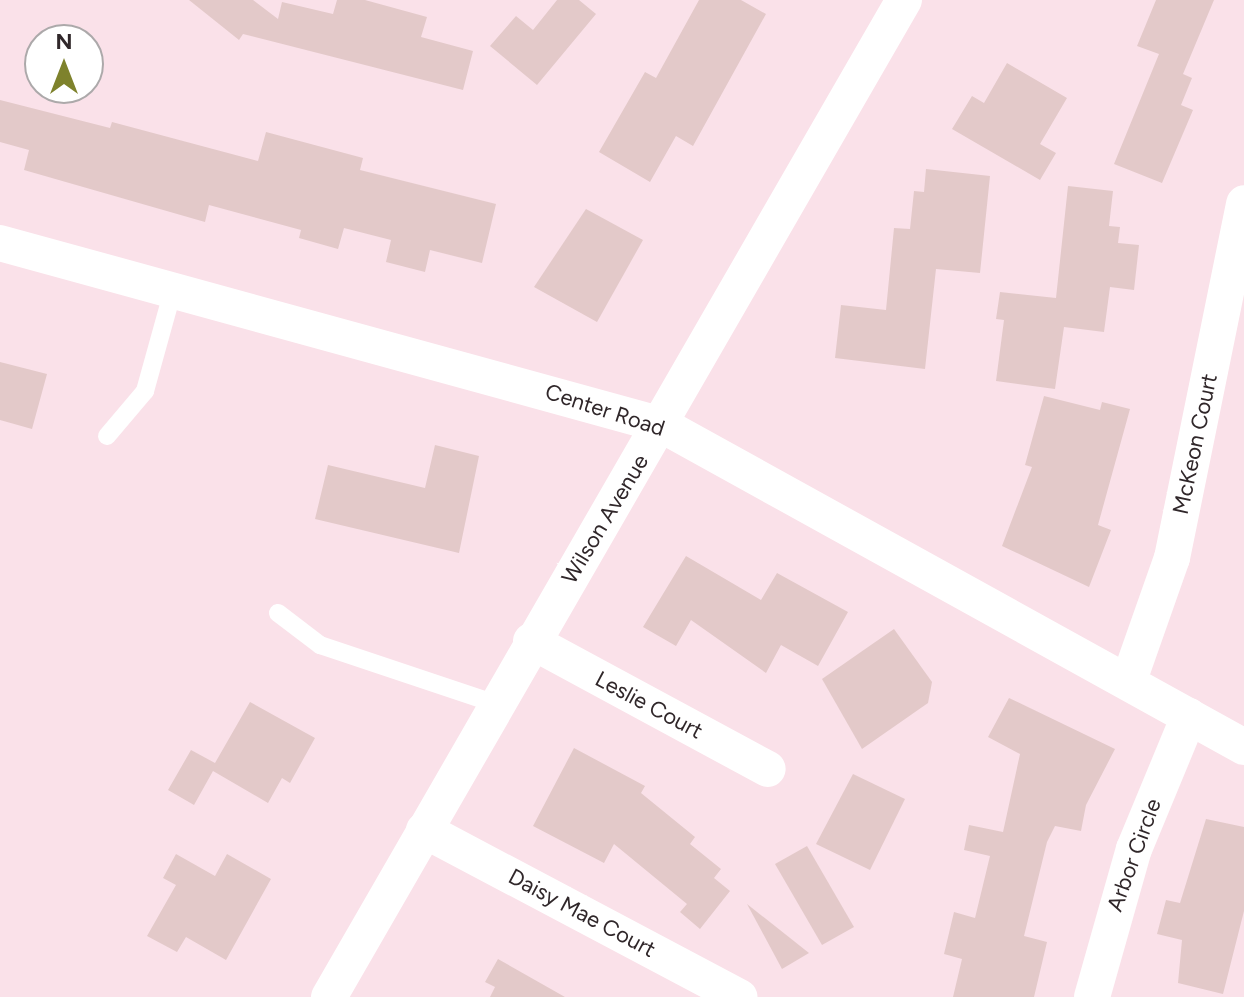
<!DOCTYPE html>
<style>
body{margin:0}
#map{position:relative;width:1244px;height:997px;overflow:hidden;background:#fae1e9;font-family:Figtree,sans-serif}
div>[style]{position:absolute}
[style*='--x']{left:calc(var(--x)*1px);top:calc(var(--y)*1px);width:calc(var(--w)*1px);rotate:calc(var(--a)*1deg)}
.building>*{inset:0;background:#e3c9c9}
.service>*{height:18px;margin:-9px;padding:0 9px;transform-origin:9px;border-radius:9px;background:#fff}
.minor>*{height:36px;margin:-18px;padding:0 18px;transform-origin:18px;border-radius:18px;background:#fff}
span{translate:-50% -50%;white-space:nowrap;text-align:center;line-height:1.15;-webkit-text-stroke:8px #fff;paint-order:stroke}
.street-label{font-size:22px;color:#30272a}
.north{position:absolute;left:24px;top:24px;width:80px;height:80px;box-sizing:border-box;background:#fff;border:2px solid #aca9aa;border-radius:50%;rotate:0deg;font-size:22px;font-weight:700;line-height:32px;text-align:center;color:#30272a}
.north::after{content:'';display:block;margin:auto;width:28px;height:36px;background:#7e822c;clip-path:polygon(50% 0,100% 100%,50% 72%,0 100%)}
</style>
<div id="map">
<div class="building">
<i style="clip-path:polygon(189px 0,253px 0,278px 19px,282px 2px,333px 14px,337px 0,365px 0,427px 17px,421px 37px,473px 51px,463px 90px,243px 34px,239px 40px)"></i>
<i style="clip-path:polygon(557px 0,579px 0,596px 14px,537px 85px,490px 46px,516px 16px,533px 30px)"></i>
<i style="clip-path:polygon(699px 0,741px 0,766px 14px,693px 146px,676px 136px,650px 182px,599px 152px,645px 72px,656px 78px)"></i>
<i style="clip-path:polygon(1156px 0,1214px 0,1183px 74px,1192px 78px,1181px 105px,1193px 110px,1162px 183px,1114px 164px,1159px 54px,1137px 46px)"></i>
<i style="clip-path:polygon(1007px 63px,1067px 98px,1040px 144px,1056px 153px,1040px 180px,952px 129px,972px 96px,984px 103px)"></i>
<i style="clip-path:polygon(0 100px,110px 128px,112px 122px,258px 161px,266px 132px,363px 158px,360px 170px,496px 204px,482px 263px,430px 250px,425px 272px,386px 262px,391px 240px,344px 228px,338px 249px,299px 238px,301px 230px,209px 205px,205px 222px,24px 170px,29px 150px,0 142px)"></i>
<i style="clip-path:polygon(926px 169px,990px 176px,980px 273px,936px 269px,925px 369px,835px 358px,841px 305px,886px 310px,894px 228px,910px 229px,914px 191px,924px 192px)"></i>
<i style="clip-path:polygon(1068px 186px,1113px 191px,1109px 226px,1120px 227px,1118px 243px,1139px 245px,1134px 290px,1110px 287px,1104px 332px,1064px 327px,1055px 389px,996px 381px,1004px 320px,996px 319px,1000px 292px,1056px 298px)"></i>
<i style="clip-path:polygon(586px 209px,643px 240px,597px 322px,534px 287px)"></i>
<i style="clip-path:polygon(0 362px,47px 374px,32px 429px,0 420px)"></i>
<i style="clip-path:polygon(1044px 396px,1100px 410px,1102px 402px,1130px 409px,1098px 525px,1111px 530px,1089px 587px,1002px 546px,1032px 467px,1025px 465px)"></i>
<i style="clip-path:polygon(435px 445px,479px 456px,459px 553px,315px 519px,328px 465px,425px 488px)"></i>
<i style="clip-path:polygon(686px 556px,761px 600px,777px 573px,848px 612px,818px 666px,781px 645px,766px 673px,691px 620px,676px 646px,643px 627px)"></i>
<i style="clip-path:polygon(894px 629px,932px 682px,928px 703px,862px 749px,822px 679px)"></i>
<i style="clip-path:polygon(1009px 698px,1115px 749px,1086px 805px,1081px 831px,1055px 826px,1047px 842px,1024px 936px,1047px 942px,1034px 997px,953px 997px,962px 959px,944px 954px,954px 912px,975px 918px,990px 856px,964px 850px,969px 825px,1003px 832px,1020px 754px,988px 737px)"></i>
<i style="clip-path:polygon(250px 702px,315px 738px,290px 783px,282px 778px,268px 803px,213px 771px,194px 805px,168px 790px,191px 750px,215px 763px)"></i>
<i style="clip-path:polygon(574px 748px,645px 786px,641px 793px,695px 837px,690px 844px,721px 869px,714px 878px,730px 891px,700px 929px,680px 912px,687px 904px,614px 844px,604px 863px,533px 826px)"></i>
<i style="clip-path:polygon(853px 774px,905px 799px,870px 870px,816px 844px)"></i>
<i style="clip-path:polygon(1206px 819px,1244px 827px,1244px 911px,1223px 994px,1178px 983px,1182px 940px,1157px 934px,1166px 900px,1180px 903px)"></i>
<i style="clip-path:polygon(807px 846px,854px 927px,822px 945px,775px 864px)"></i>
<i style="clip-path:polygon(176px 854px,215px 876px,227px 854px,271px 879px,226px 960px,186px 937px,177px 952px,147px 936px,176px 885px,163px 878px)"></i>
<i style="clip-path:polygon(747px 904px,809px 953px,782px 969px)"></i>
<i style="clip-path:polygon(498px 959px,565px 997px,490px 997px,495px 987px,485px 982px)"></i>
</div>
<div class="service">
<i style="--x:107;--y:436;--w:59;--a:-49.8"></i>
<i style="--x:145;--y:391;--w:105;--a:-74.5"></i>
<i style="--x:278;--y:613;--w:53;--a:37.3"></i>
<i style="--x:320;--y:645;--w:182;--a:18.5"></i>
</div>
<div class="minor">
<i style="--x:0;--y:243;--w:687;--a:15.37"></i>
<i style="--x:662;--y:425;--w:665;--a:28.95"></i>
<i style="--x:531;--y:641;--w:269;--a:28.4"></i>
<i style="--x:1129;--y:680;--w:129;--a:-70.6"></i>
<i style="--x:1172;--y:558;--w:362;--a:-78.5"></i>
<i style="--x:424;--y:830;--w:357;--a:27.9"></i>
<i style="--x:329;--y:997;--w:1151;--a:-60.03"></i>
<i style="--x:1092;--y:997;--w:154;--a:-74.2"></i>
<i style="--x:1134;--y:849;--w:144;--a:-67.5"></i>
</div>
<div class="street-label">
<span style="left:605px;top:410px;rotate:18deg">Center Road</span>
<span style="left:1195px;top:444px;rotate:-78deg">McKeon Court</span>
<span style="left:605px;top:519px;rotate:-59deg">Wilson Avenue</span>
<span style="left:649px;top:705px;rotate:28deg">Leslie Court</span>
<span style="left:1134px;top:855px;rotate:-70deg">Arbor Circle</span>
<span style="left:582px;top:913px;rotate:28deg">Daisy Mae Court</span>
</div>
<div class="north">N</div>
</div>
